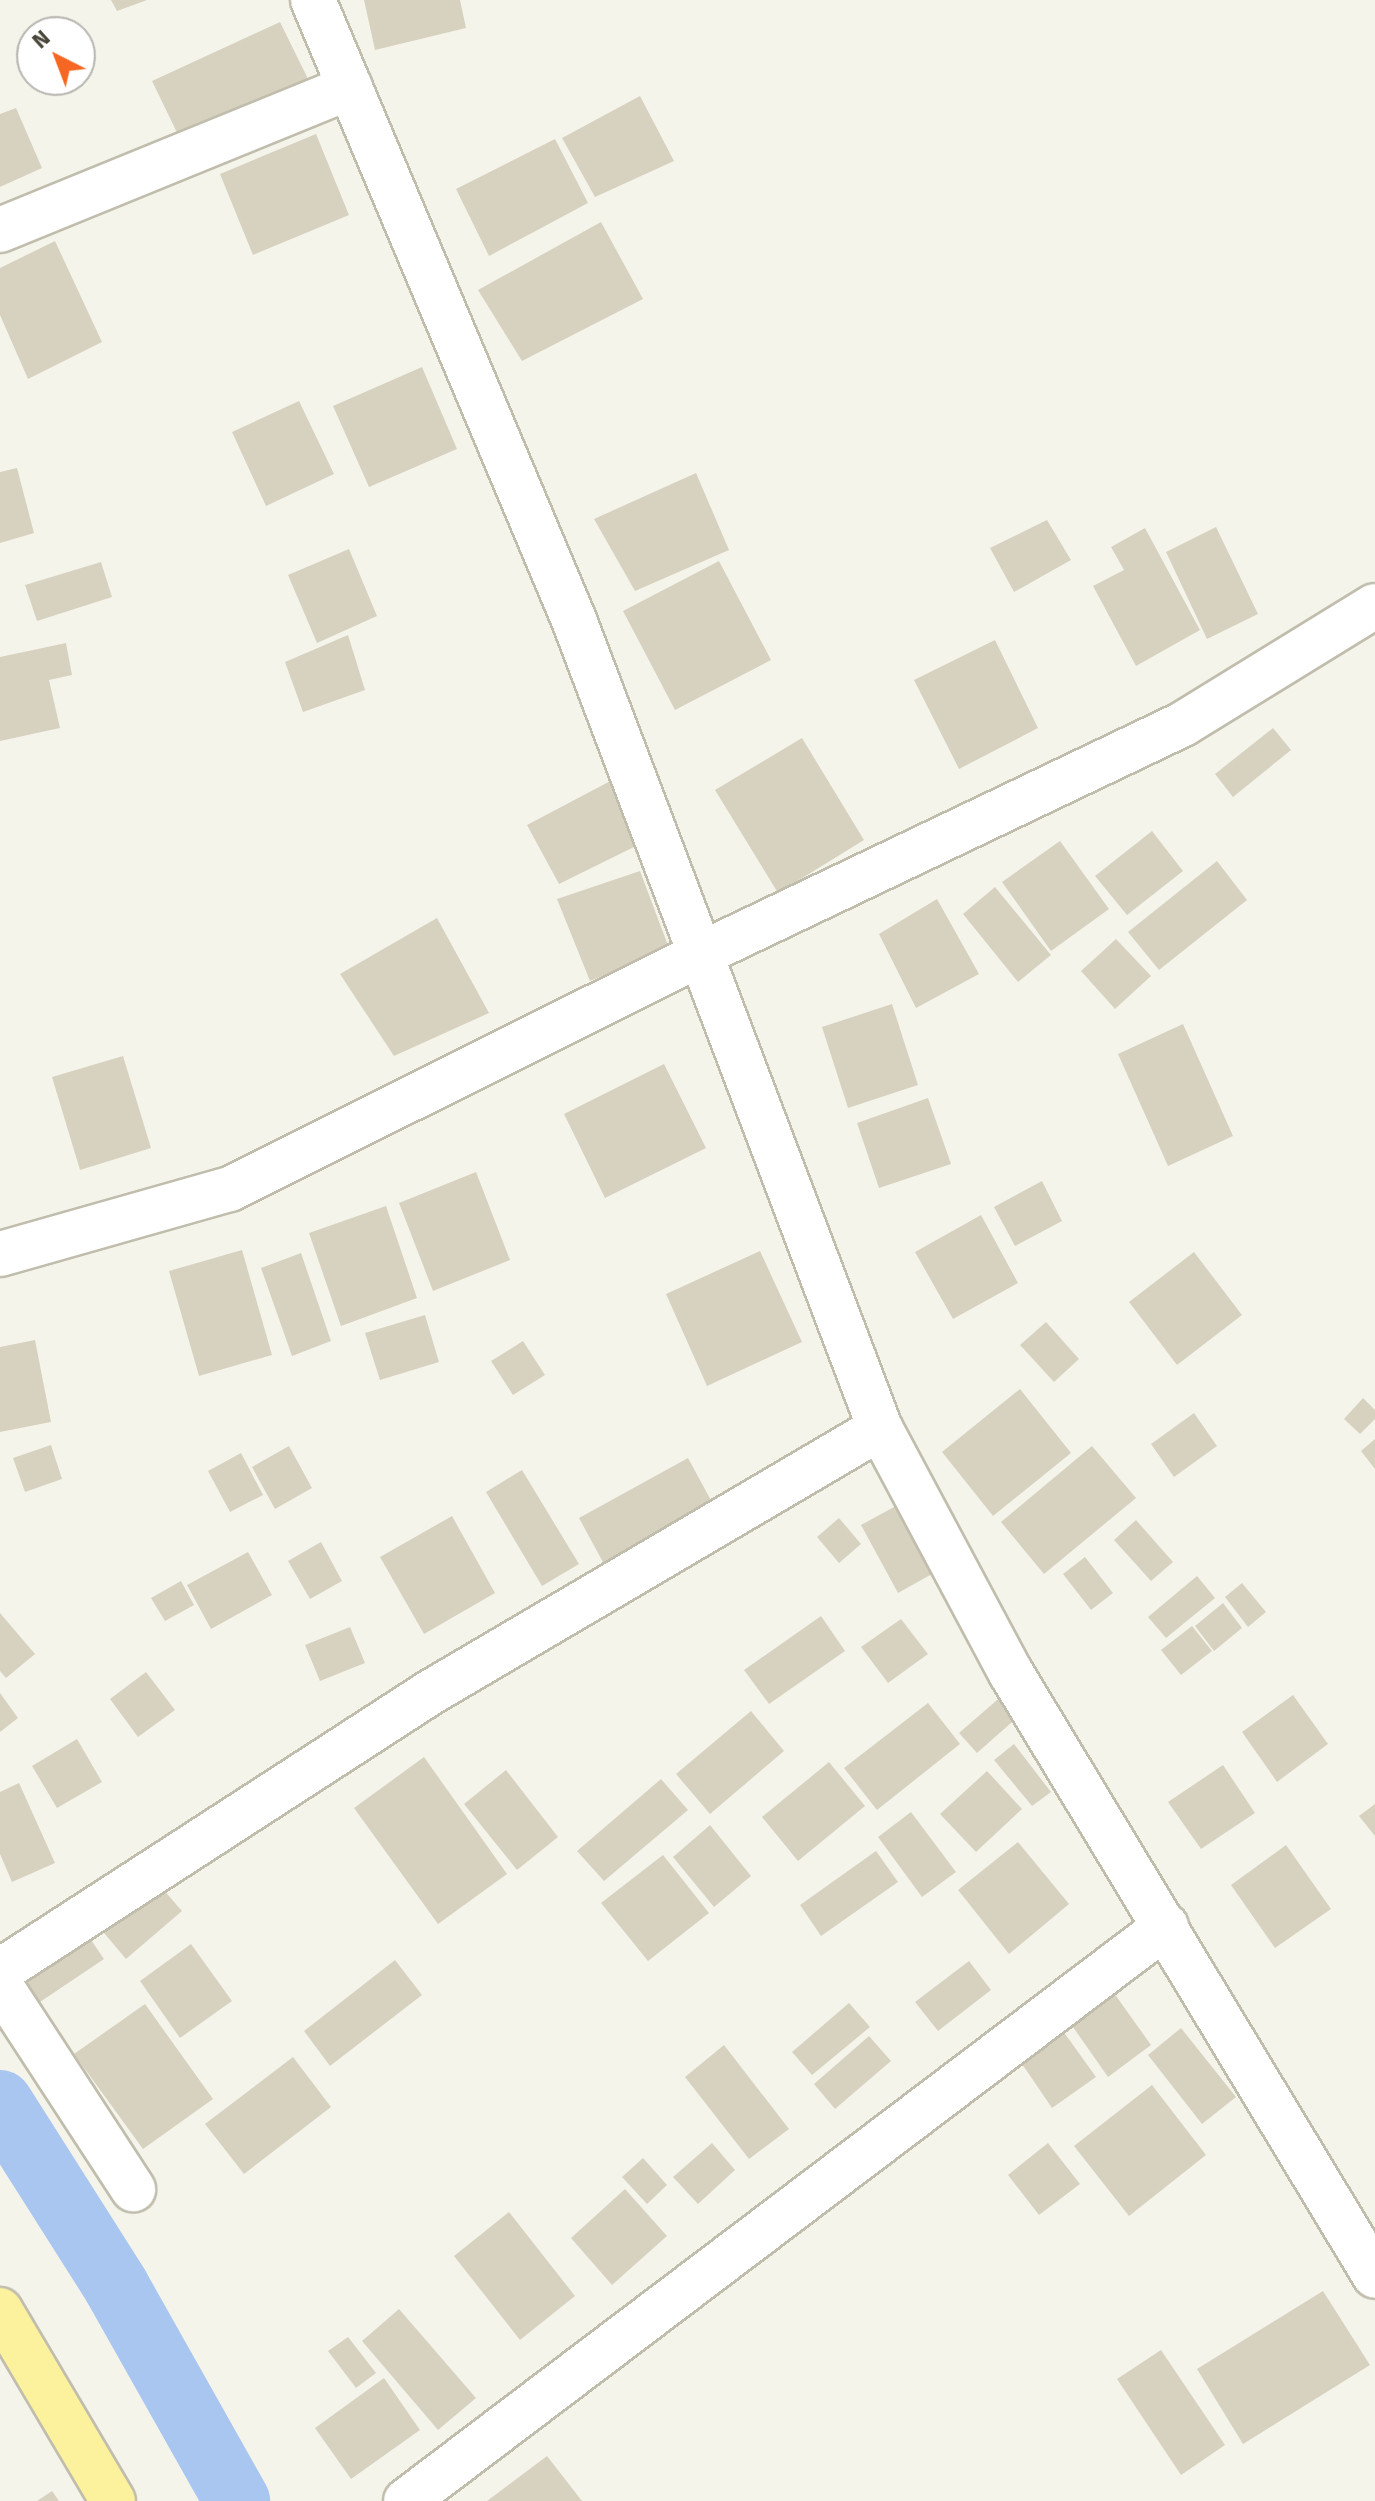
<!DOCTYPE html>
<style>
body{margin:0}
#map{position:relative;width:1375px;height:2501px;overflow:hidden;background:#f5f4eb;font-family:"Fira Sans",sans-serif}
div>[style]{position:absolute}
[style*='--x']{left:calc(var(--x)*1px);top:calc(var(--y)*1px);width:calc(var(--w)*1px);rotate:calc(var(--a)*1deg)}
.canal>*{height:66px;margin:-33px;padding:0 33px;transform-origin:33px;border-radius:33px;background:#a9c6f0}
.building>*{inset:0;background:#d7d2c0}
.roads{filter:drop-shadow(2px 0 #c1bdad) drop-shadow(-2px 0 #c1bdad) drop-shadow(0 2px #c1bdad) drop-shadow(0 -2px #c1bdad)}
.minor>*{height:44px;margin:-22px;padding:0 22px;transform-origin:22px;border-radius:22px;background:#fff}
.major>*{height:44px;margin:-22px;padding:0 22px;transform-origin:22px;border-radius:22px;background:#fcf29d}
span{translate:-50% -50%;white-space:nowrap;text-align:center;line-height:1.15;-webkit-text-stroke:6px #fff;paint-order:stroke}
.north{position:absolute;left:16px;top:16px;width:80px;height:80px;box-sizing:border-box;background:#fff;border:2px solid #b6b5b0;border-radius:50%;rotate:318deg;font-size:22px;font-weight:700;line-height:32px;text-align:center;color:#494639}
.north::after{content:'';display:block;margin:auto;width:28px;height:36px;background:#f56722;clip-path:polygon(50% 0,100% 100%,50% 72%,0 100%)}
</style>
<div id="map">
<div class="canal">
<i style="--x:0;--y:2103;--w:217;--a:57.6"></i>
<i style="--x:116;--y:2286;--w:247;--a:60.6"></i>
</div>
<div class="building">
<i style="clip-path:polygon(111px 0,147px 0,117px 11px)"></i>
<i style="clip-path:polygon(364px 0,460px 0,466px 28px,375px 50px)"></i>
<i style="clip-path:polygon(280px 22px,312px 87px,183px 145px,152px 81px)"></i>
<i style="clip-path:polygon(640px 96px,674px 161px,595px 197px,562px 138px)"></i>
<i style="clip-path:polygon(16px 108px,42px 168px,0 187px,0 114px)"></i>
<i style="clip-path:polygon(316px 134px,349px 215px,253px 255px,220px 174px)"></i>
<i style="clip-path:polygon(555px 139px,588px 203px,489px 256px,456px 189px)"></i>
<i style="clip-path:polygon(601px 222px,643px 299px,522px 361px,478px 290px)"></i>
<i style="clip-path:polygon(55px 241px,102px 342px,28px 379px,0 315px,0 268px)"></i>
<i style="clip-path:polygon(422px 367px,457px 449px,369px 487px,333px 406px)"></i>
<i style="clip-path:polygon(299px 401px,334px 474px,266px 506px,232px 432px)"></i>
<i style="clip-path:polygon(17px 468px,34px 533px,0 543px,0 472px)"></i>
<i style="clip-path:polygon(696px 473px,729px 550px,635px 591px,594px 519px)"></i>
<i style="clip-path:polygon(1047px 520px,1071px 560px,1014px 592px,990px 548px)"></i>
<i style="clip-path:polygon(1216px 527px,1258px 614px,1207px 639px,1166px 552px)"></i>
<i style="clip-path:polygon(1145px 528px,1200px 630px,1136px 666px,1093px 586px,1124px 570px,1111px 547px)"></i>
<i style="clip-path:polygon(349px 549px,377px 616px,317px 643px,288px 575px)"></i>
<i style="clip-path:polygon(719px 561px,771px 660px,675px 710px,623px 611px)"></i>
<i style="clip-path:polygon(101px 562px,112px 597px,37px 621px,25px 585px)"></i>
<i style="clip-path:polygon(348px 635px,365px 690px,303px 712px,285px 662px)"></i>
<i style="clip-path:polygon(995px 640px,1038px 728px,959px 769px,914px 680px)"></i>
<i style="clip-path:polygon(66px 643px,72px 675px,49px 680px,60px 728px,0 741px,0 657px)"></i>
<i style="clip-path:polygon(1273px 728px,1291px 750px,1233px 797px,1215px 774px)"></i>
<i style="clip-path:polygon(802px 738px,864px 840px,778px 893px,715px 790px)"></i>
<i style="clip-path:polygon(616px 778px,640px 844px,559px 884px,527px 825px)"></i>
<i style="clip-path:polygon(1152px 831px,1183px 871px,1127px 915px,1095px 876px)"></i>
<i style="clip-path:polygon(1060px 841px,1109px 909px,1051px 951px,1002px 882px)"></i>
<i style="clip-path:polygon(1217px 861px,1247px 900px,1159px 970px,1128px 932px)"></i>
<i style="clip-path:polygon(640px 871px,669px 948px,590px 981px,557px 899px)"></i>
<i style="clip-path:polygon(995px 887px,1051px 955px,1018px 982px,963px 914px)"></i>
<i style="clip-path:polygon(937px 899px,979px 974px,916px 1008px,879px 934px)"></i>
<i style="clip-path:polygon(437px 918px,489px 1013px,394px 1056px,340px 974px)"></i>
<i style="clip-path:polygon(1116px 939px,1151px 976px,1115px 1009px,1081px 971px)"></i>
<i style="clip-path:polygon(892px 1004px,918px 1085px,848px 1108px,822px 1027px)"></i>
<i style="clip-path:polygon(1183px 1024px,1233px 1136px,1168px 1166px,1118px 1054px)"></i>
<i style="clip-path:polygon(123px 1056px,151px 1148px,80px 1170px,52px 1077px)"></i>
<i style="clip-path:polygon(664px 1064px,706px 1148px,605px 1198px,564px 1114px)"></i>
<i style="clip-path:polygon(928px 1098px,951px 1164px,879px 1188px,857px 1123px)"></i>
<i style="clip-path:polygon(476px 1172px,510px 1260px,433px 1291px,399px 1203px)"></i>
<i style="clip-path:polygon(1042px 1181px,1062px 1221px,1015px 1246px,994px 1207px)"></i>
<i style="clip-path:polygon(386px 1206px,417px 1298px,341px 1326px,309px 1233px)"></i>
<i style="clip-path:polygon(981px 1215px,1018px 1283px,953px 1319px,915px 1252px)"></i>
<i style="clip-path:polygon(242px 1250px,272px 1355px,199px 1376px,169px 1271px)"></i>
<i style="clip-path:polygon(760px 1251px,802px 1342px,707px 1386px,666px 1294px)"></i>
<i style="clip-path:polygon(1194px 1252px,1242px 1315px,1177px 1365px,1129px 1302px)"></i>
<i style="clip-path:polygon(301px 1253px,331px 1341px,292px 1356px,261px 1268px)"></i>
<i style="clip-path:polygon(425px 1315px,439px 1362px,380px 1380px,365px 1333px)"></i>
<i style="clip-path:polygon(1046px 1322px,1079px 1359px,1054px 1382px,1020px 1345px)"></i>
<i style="clip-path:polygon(35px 1340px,51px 1422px,0 1432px,0 1347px)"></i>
<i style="clip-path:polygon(523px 1341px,545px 1375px,513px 1395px,491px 1361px)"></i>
<i style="clip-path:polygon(1020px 1389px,1071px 1453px,993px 1516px,942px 1452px)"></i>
<i style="clip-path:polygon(1363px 1398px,1375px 1410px,1375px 1419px,1360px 1434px,1344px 1419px)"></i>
<i style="clip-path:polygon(1194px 1413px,1217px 1446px,1174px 1477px,1151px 1444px)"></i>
<i style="clip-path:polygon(1375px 1439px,1375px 1469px,1361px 1451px)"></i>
<i style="clip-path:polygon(51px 1445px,62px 1479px,25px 1492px,13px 1458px)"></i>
<i style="clip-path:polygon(289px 1446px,312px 1488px,275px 1509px,252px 1467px)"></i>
<i style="clip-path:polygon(1092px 1446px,1136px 1498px,1044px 1574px,1001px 1522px)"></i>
<i style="clip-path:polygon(241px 1453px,263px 1495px,230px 1512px,208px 1471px)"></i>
<i style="clip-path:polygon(688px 1458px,713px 1504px,604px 1564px,579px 1518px)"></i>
<i style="clip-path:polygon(522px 1470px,579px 1564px,542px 1586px,486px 1492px)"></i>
<i style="clip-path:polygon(905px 1501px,941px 1569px,898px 1593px,861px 1525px)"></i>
<i style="clip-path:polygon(452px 1516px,495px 1593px,424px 1634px,380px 1557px)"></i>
<i style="clip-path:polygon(839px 1518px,861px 1544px,839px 1563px,817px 1537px)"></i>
<i style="clip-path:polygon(1136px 1520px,1173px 1562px,1151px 1581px,1114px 1540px)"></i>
<i style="clip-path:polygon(321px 1542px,342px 1581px,310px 1599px,288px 1561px)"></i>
<i style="clip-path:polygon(248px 1552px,272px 1595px,211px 1629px,187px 1585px)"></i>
<i style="clip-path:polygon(1085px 1557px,1113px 1593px,1091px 1610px,1063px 1574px)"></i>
<i style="clip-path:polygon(1197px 1576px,1215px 1598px,1166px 1638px,1148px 1617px)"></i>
<i style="clip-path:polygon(181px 1581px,194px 1605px,165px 1621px,151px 1598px)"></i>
<i style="clip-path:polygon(1242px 1583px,1266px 1612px,1248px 1627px,1225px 1597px)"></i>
<i style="clip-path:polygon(1223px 1603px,1242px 1628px,1214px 1651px,1195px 1626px)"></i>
<i style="clip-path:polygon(0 1613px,35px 1654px,6px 1678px,0 1671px)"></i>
<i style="clip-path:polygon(821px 1616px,845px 1651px,769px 1704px,744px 1670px)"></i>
<i style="clip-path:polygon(901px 1619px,928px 1654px,888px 1683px,861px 1647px)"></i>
<i style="clip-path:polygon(1192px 1626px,1212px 1651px,1181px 1675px,1161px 1650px)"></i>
<i style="clip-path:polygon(350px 1627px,365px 1663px,320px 1681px,305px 1645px)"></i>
<i style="clip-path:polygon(146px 1672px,175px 1710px,138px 1737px,110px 1699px)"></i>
<i style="clip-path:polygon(0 1693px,18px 1718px,0 1732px)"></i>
<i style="clip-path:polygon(1004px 1694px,1021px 1714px,977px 1753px,959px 1733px)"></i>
<i style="clip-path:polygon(1293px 1695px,1328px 1744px,1277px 1782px,1242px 1732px)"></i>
<i style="clip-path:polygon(928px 1703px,960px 1744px,877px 1810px,844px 1768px)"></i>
<i style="clip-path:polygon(751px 1711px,784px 1751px,710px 1814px,676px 1774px)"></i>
<i style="clip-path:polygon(77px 1739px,102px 1782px,57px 1808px,32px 1766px)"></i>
<i style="clip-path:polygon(1014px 1744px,1051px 1792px,1032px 1806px,994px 1760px)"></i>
<i style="clip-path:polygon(424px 1757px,507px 1874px,438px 1924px,354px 1808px)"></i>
<i style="clip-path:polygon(829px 1762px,865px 1806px,798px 1861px,762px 1817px)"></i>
<i style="clip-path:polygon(1223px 1765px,1255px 1813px,1201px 1849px,1168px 1802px)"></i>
<i style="clip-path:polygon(506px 1770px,558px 1837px,517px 1870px,464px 1804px)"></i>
<i style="clip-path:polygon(987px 1771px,1022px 1809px,976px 1852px,940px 1814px)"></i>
<i style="clip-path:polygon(661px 1779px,688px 1810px,604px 1881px,577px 1851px)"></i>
<i style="clip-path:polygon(19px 1783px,55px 1863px,12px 1882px,0 1854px,0 1792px)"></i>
<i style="clip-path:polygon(1375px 1804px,1375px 1836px,1359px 1816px)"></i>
<i style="clip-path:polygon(911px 1812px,956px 1872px,922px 1897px,878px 1837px)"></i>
<i style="clip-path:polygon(710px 1825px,751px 1876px,714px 1907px,673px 1857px)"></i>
<i style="clip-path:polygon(1018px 1842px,1069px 1904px,1009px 1954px,958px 1890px)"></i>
<i style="clip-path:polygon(1286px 1845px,1331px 1909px,1275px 1948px,1231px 1885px)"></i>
<i style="clip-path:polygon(876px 1851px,898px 1882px,821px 1936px,800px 1905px)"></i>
<i style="clip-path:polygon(663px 1855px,709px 1913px,648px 1961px,601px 1903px)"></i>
<i style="clip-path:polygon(155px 1880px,182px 1911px,126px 1959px,99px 1927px)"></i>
<i style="clip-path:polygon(83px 1928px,104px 1959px,40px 2002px,19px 1971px)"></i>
<i style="clip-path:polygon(191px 1944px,232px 2001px,180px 2038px,140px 1981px)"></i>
<i style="clip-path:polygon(395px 1960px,422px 1995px,330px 2066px,304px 2031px)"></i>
<i style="clip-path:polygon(969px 1961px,991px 1990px,938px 2031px,915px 2002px)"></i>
<i style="clip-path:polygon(1109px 1986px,1151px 2045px,1108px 2077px,1066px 2017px)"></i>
<i style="clip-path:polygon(849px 2003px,870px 2027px,812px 2075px,792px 2052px)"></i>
<i style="clip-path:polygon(145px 2004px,213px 2099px,143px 2149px,74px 2054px)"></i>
<i style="clip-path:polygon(1181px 2028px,1236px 2097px,1202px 2124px,1148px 2055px)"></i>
<i style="clip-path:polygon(1063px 2031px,1096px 2077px,1052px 2108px,1020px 2061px)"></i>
<i style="clip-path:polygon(869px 2036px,891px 2061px,835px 2109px,814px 2084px)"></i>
<i style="clip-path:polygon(724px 2045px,789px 2129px,749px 2159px,685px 2077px)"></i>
<i style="clip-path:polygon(293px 2057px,331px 2107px,244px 2174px,205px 2124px)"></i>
<i style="clip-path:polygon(1152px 2085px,1206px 2155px,1129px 2216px,1074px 2146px)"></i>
<i style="clip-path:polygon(712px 2143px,735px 2170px,698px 2204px,673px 2177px)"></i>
<i style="clip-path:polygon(1048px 2143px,1080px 2184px,1039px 2215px,1008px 2175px)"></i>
<i style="clip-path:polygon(643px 2158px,667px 2185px,647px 2204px,622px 2177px)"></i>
<i style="clip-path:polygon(625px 2189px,667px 2236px,612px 2285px,571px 2238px)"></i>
<i style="clip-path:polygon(509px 2212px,575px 2296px,520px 2340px,454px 2256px)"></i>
<i style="clip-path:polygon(1323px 2291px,1370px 2365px,1243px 2444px,1197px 2369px)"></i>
<i style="clip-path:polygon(399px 2309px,476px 2398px,438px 2430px,362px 2341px)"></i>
<i style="clip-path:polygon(348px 2337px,376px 2373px,356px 2388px,328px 2351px)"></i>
<i style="clip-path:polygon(1161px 2350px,1225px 2445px,1181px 2475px,1117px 2379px)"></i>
<i style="clip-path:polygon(384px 2378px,420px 2430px,351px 2479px,315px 2428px)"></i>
<i style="clip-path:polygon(547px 2456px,582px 2501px,487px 2501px)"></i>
<i style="clip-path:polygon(52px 2491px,59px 2501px,37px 2501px)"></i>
</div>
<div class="roads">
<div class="minor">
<i style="--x:313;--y:0;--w:673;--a:67.17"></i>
<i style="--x:574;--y:620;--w:864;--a:69.26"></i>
<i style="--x:880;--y:1428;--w:278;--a:61.9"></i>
<i style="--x:1011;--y:1673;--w:704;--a:58.88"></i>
<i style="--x:0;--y:230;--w:378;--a:-22.2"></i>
<i style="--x:0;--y:1254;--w:239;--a:-15.8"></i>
<i style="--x:230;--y:1189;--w:524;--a:-26.52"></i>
<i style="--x:699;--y:955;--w:536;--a:-25.51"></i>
<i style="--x:1183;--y:724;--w:225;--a:-31.6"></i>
<i style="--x:0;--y:1971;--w:513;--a:-32.92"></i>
<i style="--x:431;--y:1692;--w:521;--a:-30.45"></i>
<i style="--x:0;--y:1985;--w:244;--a:56.9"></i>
<i style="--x:406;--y:2501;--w:953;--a:-37.11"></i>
</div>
<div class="major">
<i style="--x:0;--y:2310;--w:222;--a:59.4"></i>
</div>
</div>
<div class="north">N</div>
</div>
